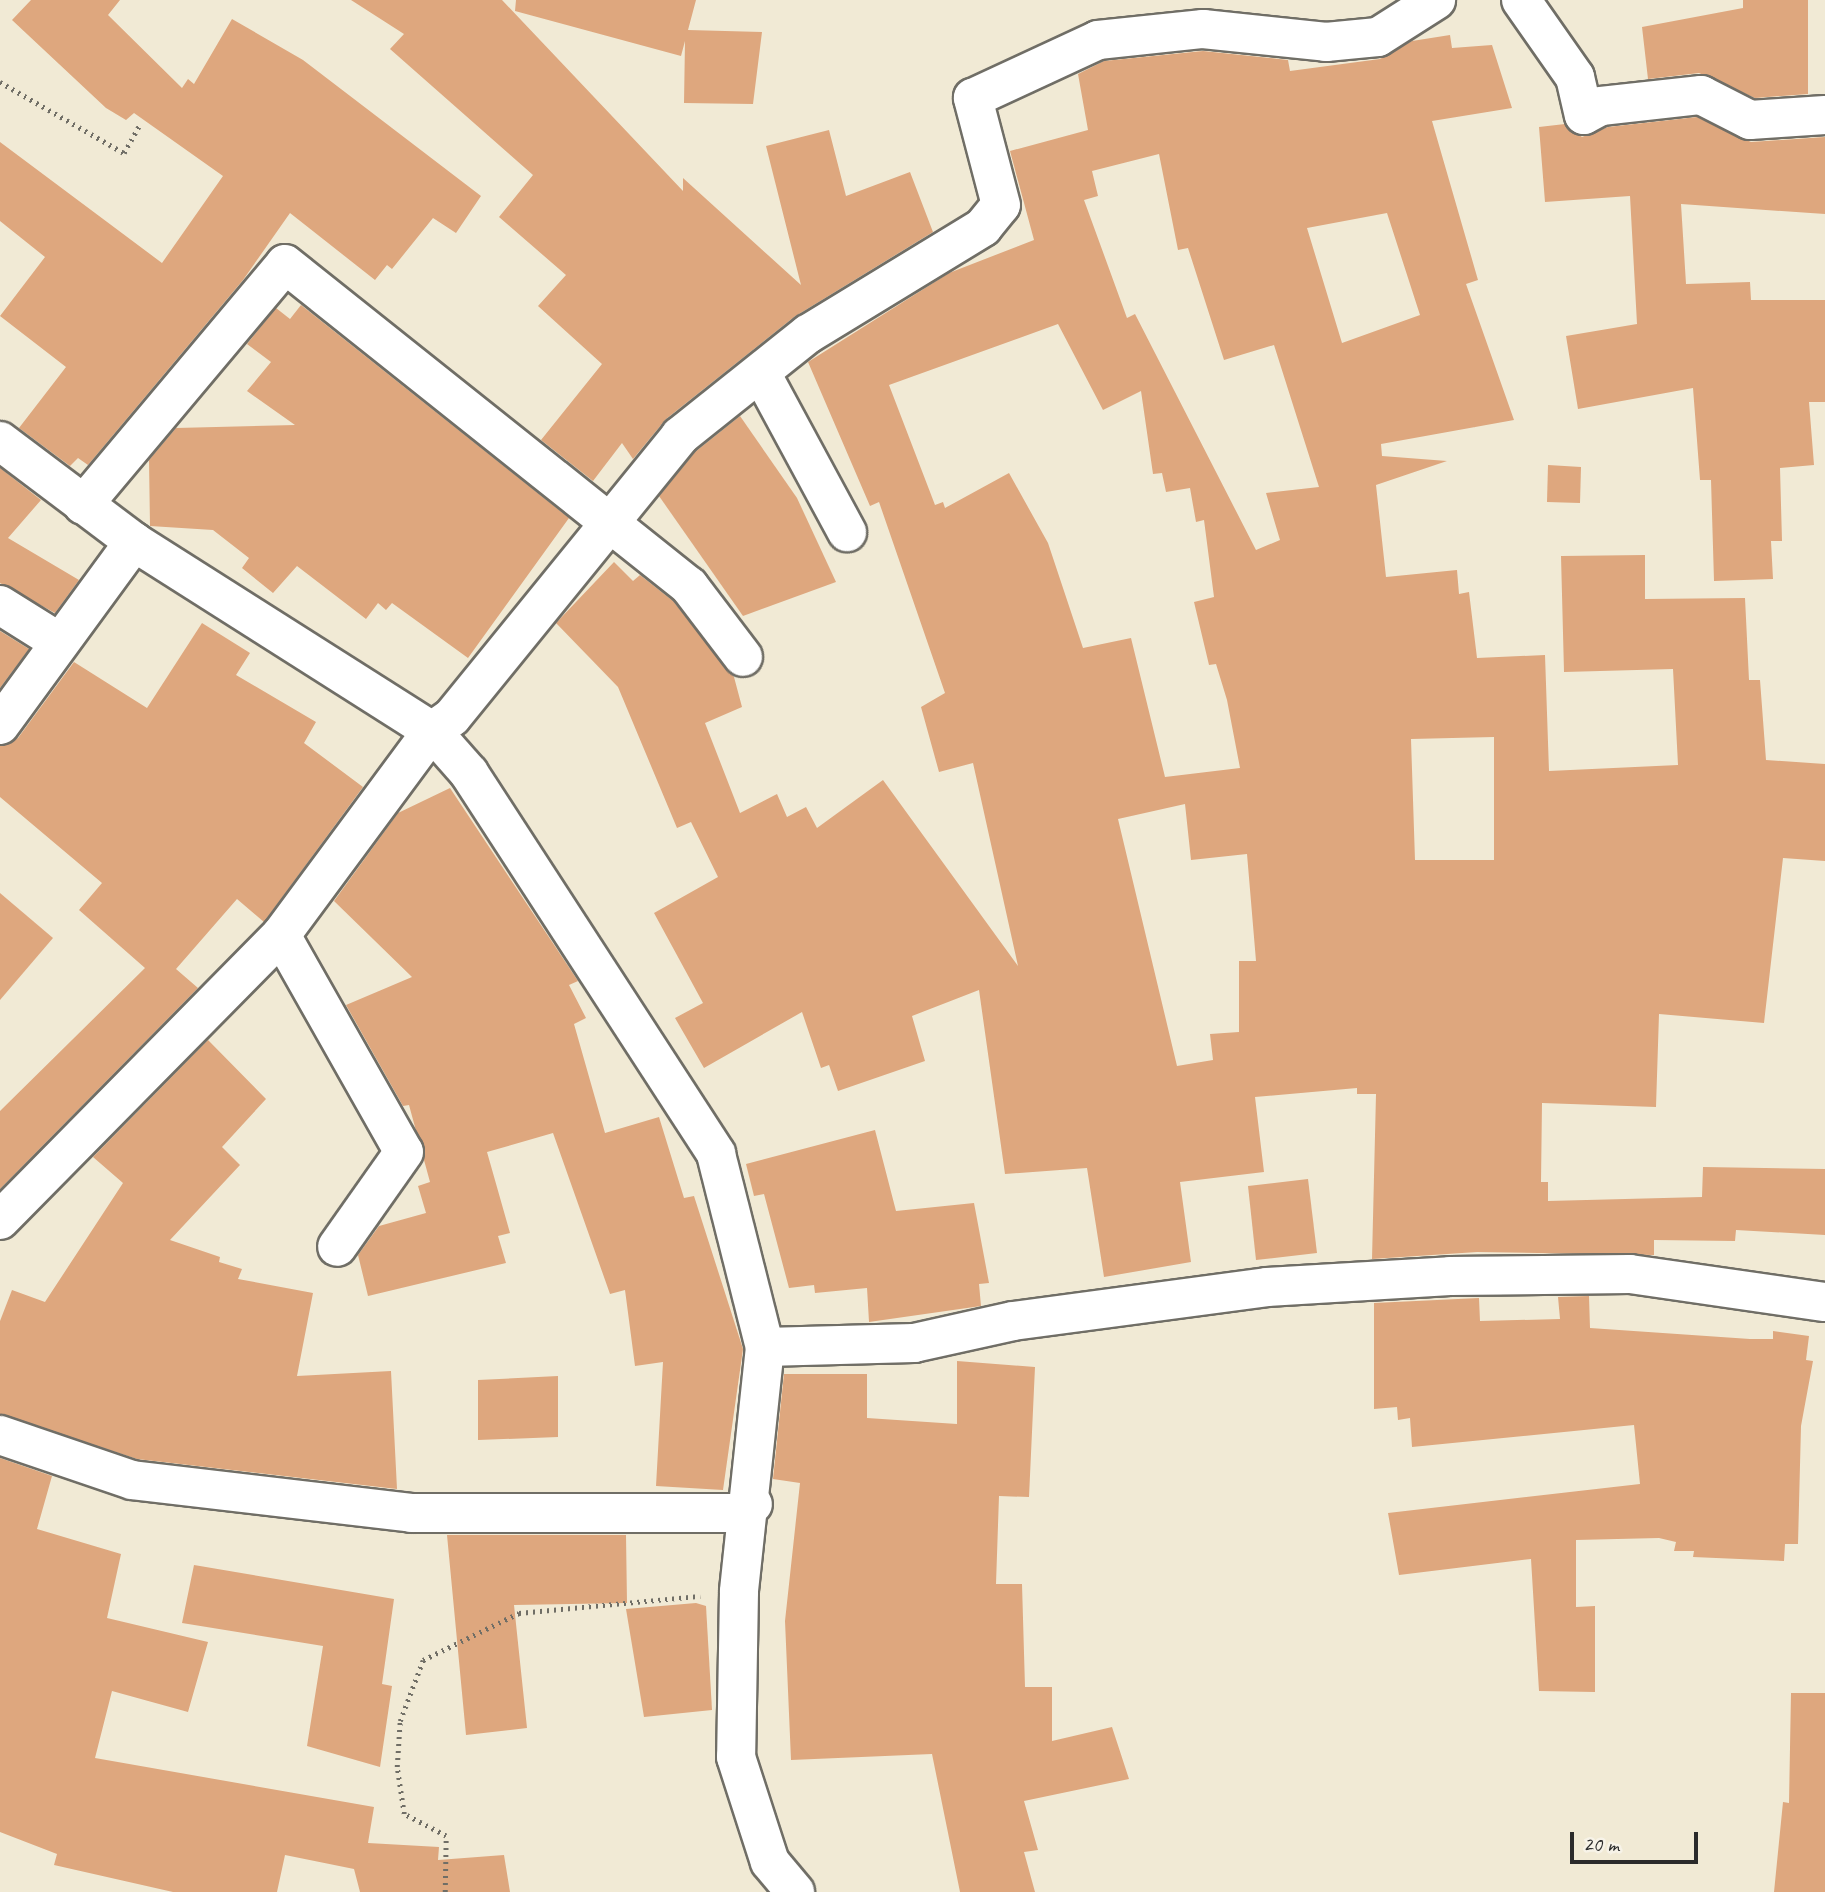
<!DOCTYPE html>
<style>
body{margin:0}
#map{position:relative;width:1825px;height:1892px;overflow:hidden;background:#f1ead5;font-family:Caveat,sans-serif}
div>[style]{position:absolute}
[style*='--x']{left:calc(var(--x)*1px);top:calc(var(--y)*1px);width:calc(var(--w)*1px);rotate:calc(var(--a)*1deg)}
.building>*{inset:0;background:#dea77e}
.path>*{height:4.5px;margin-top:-2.25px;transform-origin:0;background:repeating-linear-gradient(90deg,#706e66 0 2px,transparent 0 7px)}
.roads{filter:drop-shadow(2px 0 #706e66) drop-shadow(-2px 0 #706e66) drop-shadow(0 2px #706e66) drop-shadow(0 -2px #706e66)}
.minor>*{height:38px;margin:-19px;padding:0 19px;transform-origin:19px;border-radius:19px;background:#fff}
span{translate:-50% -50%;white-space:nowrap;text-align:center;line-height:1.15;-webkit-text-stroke:5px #f7f3e8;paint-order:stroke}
.scale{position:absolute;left:1570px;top:1832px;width:128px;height:32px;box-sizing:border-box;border:4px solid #2b2b2b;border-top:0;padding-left:9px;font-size:21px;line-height:24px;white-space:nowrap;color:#2b2b2b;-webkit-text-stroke:5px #f7f3e8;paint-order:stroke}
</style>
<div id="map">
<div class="building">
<i style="clip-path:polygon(31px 0,120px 0,108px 15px,182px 88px,188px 79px,194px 84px,232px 19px,303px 60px,481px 196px,456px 233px,433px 218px,392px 269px,387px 265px,375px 280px,290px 213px,243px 280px,88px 465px,78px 458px,70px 466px,19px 428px,66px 367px,0 316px,45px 257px,0 221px,0 142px,162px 263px,223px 176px,134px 113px,126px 120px,106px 108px,12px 20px)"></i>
<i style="clip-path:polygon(351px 0,502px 0,683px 191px,683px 178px,801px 285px,766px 146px,829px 130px,846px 196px,910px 172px,933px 232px,794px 317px,666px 419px,633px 459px,622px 443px,593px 481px,541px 440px,602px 364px,538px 306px,566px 275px,499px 217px,533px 175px,390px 49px,404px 34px)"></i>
<i style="clip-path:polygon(516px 0,696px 0,688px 30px,762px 32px,753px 104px,684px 103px,685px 41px,681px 56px,515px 11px)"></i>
<i style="clip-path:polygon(1743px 0,1808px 0,1808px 94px,1755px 98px,1699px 73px,1648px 79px,1642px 27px,1743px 8px)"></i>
<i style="clip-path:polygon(evenodd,1450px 35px,1452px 48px,1492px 45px,1512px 108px,1432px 121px,1478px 280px,1466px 284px,1514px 420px,1381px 444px,1382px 456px,1447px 461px,1376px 485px,1386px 577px,1457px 570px,1459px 594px,1469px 592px,1477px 658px,1545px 655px,1549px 771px,1678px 765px,1673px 669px,1564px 672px,1561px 556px,1645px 555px,1645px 599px,1745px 598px,1749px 680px,1760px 680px,1766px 760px,1825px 764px,1825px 861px,1783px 858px,1764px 1023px,1659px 1014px,1656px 1107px,1542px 1103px,1541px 1182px,1548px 1182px,1548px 1201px,1702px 1197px,1703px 1167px,1825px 1169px,1825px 1235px,1736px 1230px,1735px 1241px,1654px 1240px,1654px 1255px,1477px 1252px,1372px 1259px,1376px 1094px,1357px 1094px,1357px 1088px,1255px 1097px,1264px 1172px,1180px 1182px,1191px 1262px,1104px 1277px,1087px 1168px,1005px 1174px,979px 990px,912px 1016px,925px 1061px,838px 1091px,829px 1065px,821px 1068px,802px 1012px,704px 1068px,675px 1018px,703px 1003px,654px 913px,718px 877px,691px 822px,677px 828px,618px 687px,556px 623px,614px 562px,633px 581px,640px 575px,673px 601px,734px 677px,742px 707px,705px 723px,740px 813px,777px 794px,787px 817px,806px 807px,817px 828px,883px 780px,1018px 966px,973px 763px,939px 772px,921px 707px,945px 693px,879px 502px,870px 506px,808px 362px,949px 273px,1034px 240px,1010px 151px,1088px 130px,1078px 74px,1104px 61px,1203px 51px,1288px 60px,1290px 71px,1380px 59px,1412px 41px,1450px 35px,1159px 154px,1178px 250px,1188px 248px,1224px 360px,1274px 345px,1319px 487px,1266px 493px,1280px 540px,1256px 550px,1135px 314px,1127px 318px,1084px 200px,1098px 196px,1092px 171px,1159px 154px,1450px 35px,1387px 213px,1420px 315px,1342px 343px,1307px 228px,1387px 213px,1450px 35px,1058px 324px,1103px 410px,1141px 391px,1153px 474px,1162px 473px,1166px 492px,1190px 488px,1196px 522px,1204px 520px,1214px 597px,1194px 602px,1209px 665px,1216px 664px,1227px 700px,1240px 768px,1165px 777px,1131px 638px,1083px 648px,1048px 543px,1009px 473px,945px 508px,943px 502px,935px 505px,889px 385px,1058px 324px,1450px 35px,1494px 737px,1494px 860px,1415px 860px,1411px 739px,1494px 737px,1450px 35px,1185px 804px,1191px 860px,1247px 854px,1256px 961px,1239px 961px,1239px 1032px,1210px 1034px,1213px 1060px,1177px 1066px,1118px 819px,1185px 804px)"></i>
<i style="clip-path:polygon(1697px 117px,1751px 142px,1825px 137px,1825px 214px,1681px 204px,1686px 284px,1750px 282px,1751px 300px,1825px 300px,1825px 402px,1809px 402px,1814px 465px,1780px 468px,1782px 541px,1771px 541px,1773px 579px,1714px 581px,1711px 480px,1700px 480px,1693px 388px,1578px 409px,1566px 336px,1637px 324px,1630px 196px,1545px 202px,1539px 127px,1565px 124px,1582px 137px,1608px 127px)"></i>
<i style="clip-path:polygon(301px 305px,569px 518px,468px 658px,392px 603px,386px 610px,378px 603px,366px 619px,297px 566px,273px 593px,242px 568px,249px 558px,213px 530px,150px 526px,149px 460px,176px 428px,295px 425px,247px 391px,271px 362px,247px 344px,276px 308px,290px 319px)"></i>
<i style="clip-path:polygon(740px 416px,797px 498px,836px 582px,743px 616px,659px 496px,695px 452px)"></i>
<i style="clip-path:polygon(1548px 465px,1581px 467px,1580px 503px,1547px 502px)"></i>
<i style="clip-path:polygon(0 468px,41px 500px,8px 538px,79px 580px,55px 613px,0 583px)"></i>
<i style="clip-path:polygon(202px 623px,250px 653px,236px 675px,316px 722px,304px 743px,363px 787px,264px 922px,237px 899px,176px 969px,198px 988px,0 1189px,0 1111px,145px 968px,79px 910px,102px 883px,0 797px,0 746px,18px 738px,74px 662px,147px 708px)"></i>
<i style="clip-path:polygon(0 631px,29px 649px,0 688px)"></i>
<i style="clip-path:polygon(450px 788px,578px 981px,569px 985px,586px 1018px,574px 1024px,605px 1133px,659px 1117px,684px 1198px,694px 1196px,743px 1349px,723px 1490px,656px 1486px,663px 1362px,635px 1366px,625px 1290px,610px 1294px,553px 1133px,487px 1152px,510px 1233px,498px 1236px,506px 1263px,368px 1296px,358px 1255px,379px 1226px,426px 1213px,418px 1186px,430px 1182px,409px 1105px,403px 1106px,346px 1005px,412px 977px,334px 901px,398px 813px)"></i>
<i style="clip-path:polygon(0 893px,53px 938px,0 1000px)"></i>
<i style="clip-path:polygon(208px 1040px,266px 1099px,222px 1147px,240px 1165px,170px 1240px,220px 1257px,219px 1262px,242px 1269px,238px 1279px,313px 1293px,297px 1376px,391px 1371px,397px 1489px,137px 1459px,0 1414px,0 1321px,12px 1290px,45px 1302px,123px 1183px,93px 1157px)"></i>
<i style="clip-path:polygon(875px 1130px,896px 1211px,974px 1203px,989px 1283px,979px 1284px,981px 1306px,869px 1322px,867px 1288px,815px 1293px,814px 1285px,789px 1288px,764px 1194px,754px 1196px,746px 1164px)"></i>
<i style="clip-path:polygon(1308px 1179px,1317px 1253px,1256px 1260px,1248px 1186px)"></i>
<i style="clip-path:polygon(1589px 1296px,1590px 1328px,1750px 1339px,1773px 1339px,1773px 1331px,1809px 1336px,1806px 1360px,1813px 1361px,1801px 1426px,1798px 1544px,1785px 1544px,1784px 1561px,1693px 1557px,1694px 1551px,1674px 1551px,1676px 1542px,1659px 1538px,1576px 1540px,1576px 1607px,1595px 1606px,1595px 1692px,1539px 1691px,1531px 1559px,1399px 1575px,1388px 1513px,1640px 1484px,1634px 1425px,1412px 1447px,1410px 1418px,1398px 1420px,1397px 1407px,1374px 1409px,1374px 1303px,1479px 1298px,1480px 1321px,1560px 1319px,1558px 1297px)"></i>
<i style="clip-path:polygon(957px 1361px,1035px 1367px,1029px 1497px,999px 1496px,996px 1584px,1022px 1584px,1025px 1687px,1052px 1687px,1052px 1741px,1112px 1727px,1129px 1779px,1024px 1801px,1038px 1850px,1024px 1852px,1035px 1892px,960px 1892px,932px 1754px,791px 1760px,785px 1621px,800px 1483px,773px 1479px,784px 1374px,867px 1374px,867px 1418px,957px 1424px)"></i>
<i style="clip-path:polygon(558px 1376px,558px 1437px,478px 1440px,478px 1380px)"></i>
<i style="clip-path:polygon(0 1458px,52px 1476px,37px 1529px,121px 1554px,107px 1618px,208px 1642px,188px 1712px,112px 1691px,95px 1758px,374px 1807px,368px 1843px,439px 1847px,438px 1860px,504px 1855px,510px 1892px,360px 1892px,354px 1869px,285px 1855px,277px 1892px,173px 1892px,54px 1865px,57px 1854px,0 1832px)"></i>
<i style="clip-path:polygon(447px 1535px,626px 1535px,627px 1603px,514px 1605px,527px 1728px,466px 1735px)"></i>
<i style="clip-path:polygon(194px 1565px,394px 1599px,382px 1684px,392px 1686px,380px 1767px,307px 1746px,323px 1646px,182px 1623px)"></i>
<i style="clip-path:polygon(696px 1603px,706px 1606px,712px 1710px,644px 1717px,626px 1609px)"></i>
<i style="clip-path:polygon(1791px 1693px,1825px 1693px,1825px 1892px,1774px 1892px,1783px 1802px,1789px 1803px)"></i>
</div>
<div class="path">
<i style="--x:0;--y:82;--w:143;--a:29.8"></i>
<i style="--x:124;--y:153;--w:33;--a:-61"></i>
<i style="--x:445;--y:1892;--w:56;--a:-89"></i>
<i style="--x:446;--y:1836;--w:47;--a:-152.4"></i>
<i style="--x:404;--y:1814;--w:48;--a:-98.5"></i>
<i style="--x:397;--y:1767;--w:46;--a:-86.3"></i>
<i style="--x:400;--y:1721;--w:65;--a:-69.3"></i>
<i style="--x:423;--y:1660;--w:107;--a:-26.1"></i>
<i style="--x:519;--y:1613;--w:182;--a:-5.4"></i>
</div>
<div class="roads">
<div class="minor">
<i style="--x:1521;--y:0;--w:94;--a:55"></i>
<i style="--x:1575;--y:77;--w:39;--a:77"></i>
<i style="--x:1584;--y:115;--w:19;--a:-28"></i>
<i style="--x:1601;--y:106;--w:101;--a:-6.3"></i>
<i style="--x:1701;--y:95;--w:55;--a:27"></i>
<i style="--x:1750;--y:120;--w:75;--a:-3.8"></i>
<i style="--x:761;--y:373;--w:181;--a:61.6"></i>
<i style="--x:0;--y:441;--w:168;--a:37"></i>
<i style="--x:134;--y:542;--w:353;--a:32.4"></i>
<i style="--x:432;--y:731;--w:56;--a:48.6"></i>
<i style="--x:469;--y:773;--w:454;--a:57"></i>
<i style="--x:716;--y:1154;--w:199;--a:75.8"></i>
<i style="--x:765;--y:1347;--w:149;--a:-1.5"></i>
<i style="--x:914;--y:1343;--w:101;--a:-12.5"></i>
<i style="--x:1013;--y:1321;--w:256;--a:-7.6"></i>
<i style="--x:1267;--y:1287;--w:183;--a:-3.4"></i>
<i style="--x:1450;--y:1276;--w:180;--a:-0.6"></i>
<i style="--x:1630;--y:1274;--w:197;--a:8.2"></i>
<i style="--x:83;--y:505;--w:314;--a:-50"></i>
<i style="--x:285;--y:264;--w:517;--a:38.56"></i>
<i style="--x:689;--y:586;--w:89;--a:52.7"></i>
<i style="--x:0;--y:605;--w:70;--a:32.1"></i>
<i style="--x:0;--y:725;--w:227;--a:-53.8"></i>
<i style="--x:281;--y:935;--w:249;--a:60.5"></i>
<i style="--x:404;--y:1152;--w:116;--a:125.2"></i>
<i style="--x:0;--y:1220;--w:400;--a:-45.4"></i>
<i style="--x:281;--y:935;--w:254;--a:-53.5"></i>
<i style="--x:432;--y:731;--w:24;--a:-35"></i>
<i style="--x:452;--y:717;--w:362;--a:-50.9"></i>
<i style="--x:680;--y:436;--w:164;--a:-38.6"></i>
<i style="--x:808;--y:334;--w:205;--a:-31.4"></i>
<i style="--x:983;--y:227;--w:28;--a:-51"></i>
<i style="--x:1001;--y:205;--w:111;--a:-104.7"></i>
<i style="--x:973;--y:98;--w:138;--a:-24.9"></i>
<i style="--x:1098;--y:40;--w:106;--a:-6"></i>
<i style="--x:1203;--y:29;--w:124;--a:6"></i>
<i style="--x:1326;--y:42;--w:52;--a:-5.5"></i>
<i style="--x:1378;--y:37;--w:69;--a:-32.5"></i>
<i style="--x:765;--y:1347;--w:246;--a:96.1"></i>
<i style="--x:739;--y:1592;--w:165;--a:91"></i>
<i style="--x:736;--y:1757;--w:110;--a:72.1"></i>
<i style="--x:770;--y:1862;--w:39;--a:50"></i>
<i style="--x:0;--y:1435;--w:139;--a:18.8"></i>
<i style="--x:132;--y:1480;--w:281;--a:6.7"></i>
<i style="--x:411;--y:1513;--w:331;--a:0"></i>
<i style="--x:742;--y:1513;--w:14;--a:-39"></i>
</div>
</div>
<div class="scale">20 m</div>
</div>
